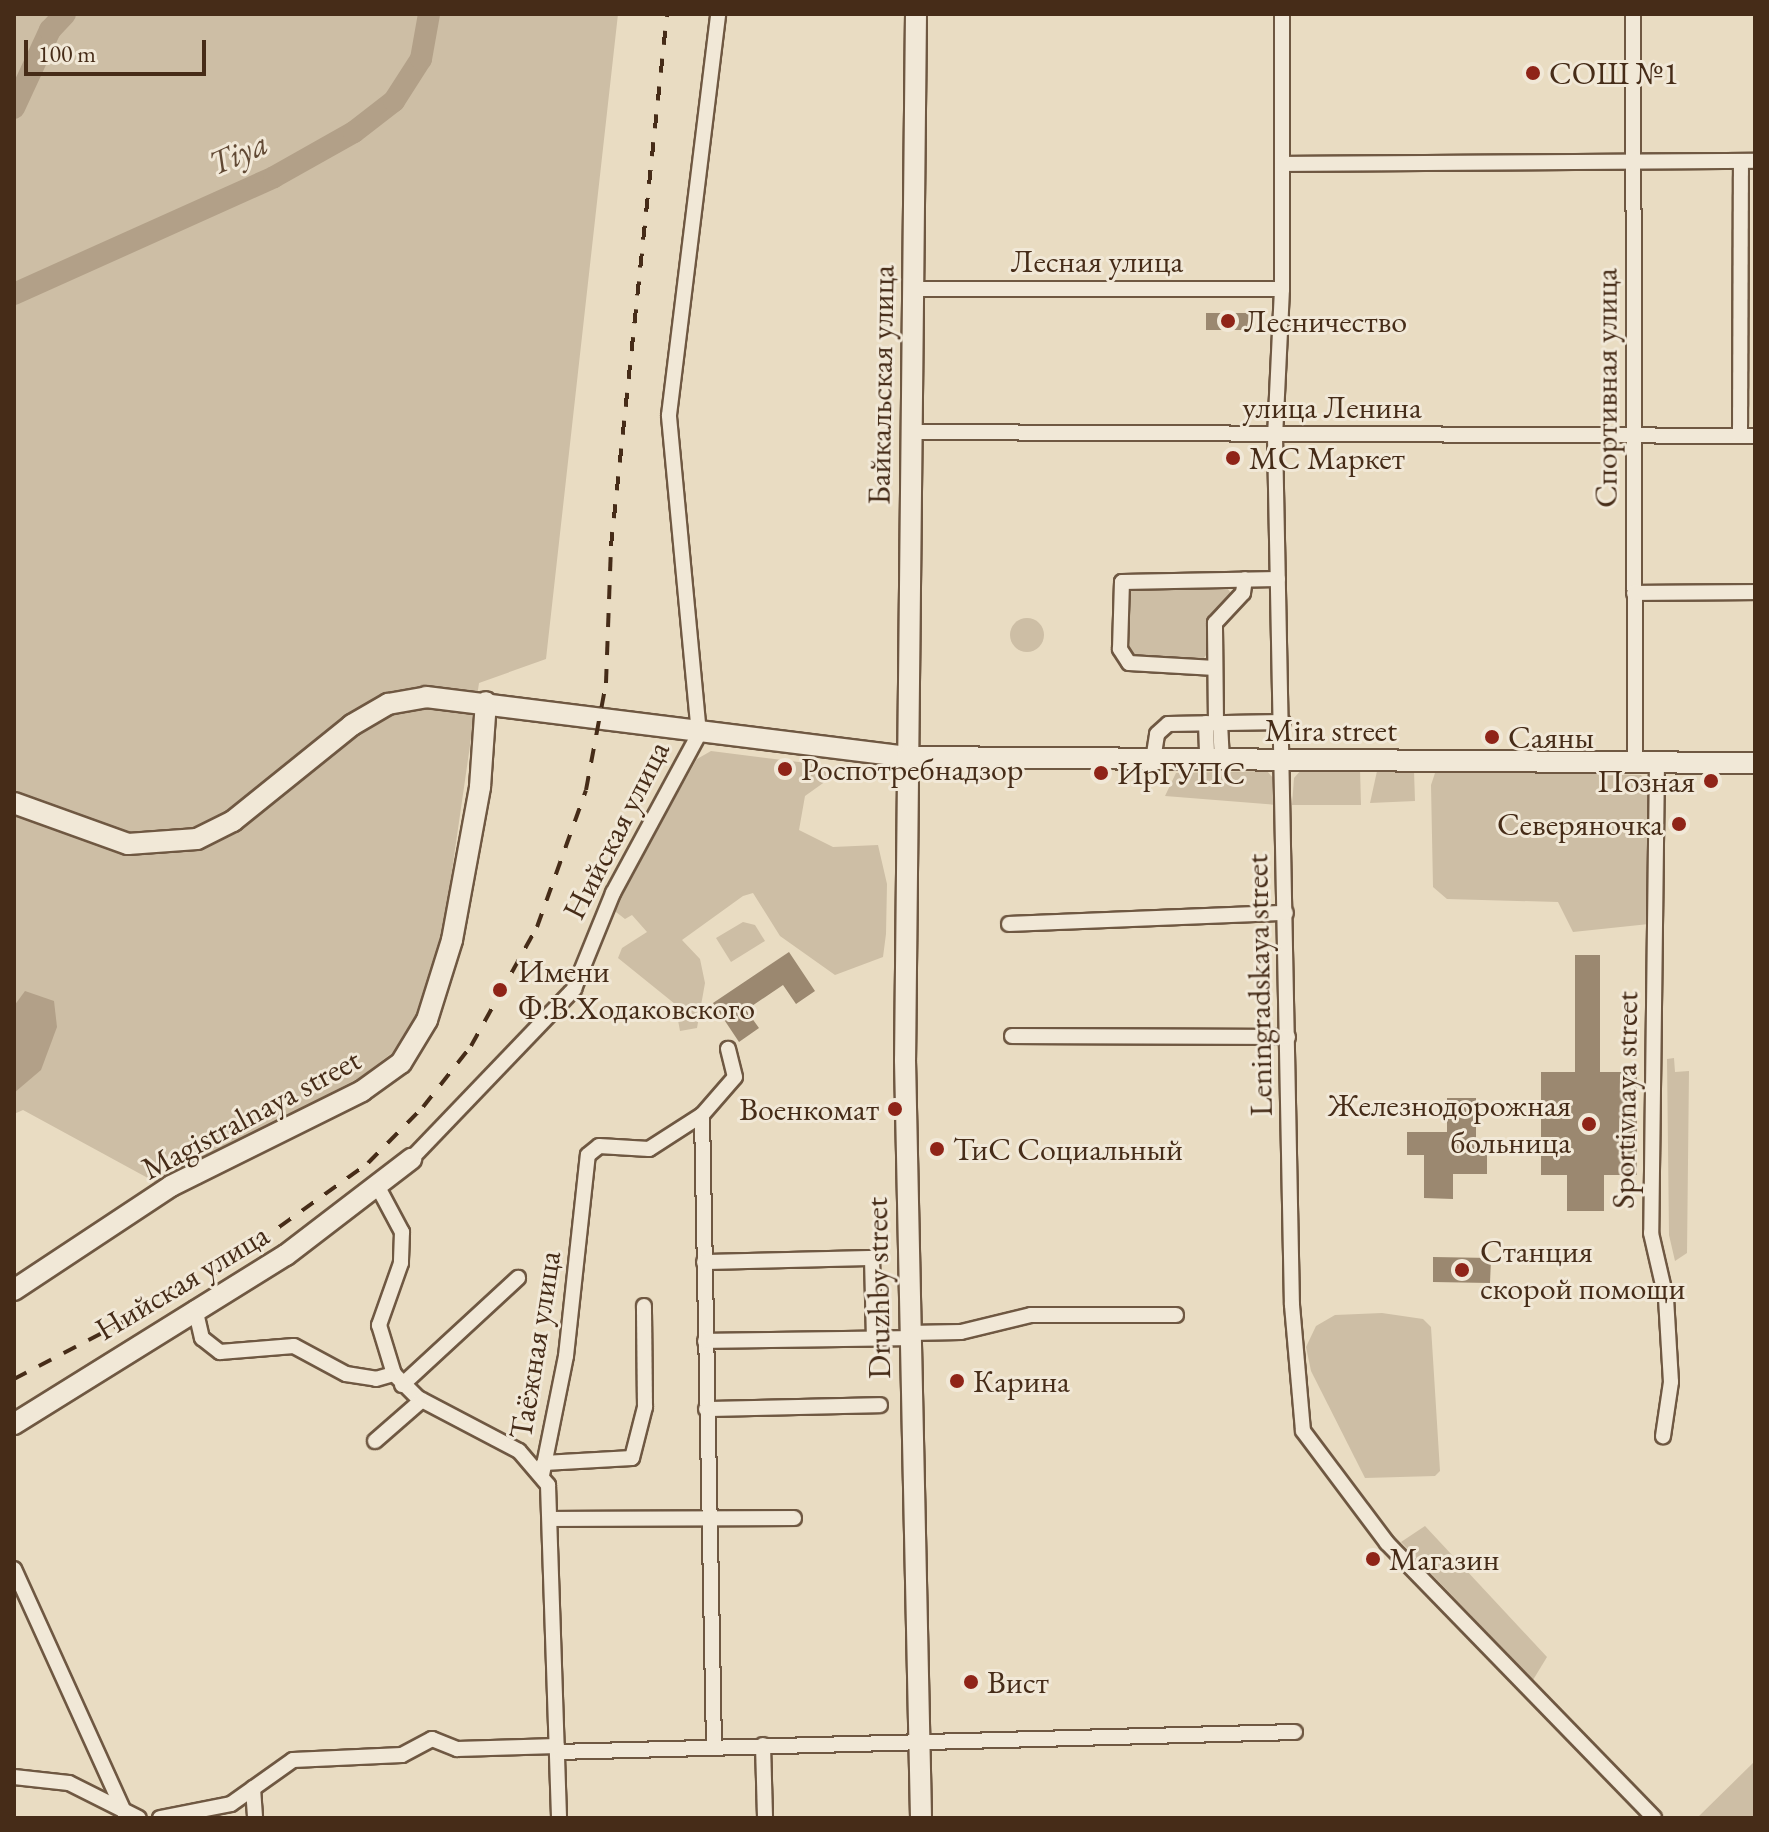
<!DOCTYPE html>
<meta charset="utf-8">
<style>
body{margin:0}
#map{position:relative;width:1769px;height:1832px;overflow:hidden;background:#e9dcc2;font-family:"EB Garamond",serif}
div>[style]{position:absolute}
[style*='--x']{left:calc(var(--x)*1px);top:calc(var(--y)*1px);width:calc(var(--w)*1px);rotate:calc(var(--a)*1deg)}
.green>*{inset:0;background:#cdbea5}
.round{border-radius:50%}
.water>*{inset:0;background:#b2a088}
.river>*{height:22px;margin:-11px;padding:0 11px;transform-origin:11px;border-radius:11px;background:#b2a088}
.building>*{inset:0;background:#9b8870}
.roads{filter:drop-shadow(2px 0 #6f5842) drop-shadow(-2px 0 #6f5842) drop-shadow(0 2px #6f5842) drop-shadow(0 -2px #6f5842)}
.street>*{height:14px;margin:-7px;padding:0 7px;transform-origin:7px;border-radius:7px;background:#f1e8d7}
.secondary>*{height:20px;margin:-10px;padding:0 10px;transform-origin:10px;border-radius:10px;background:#f1e8d7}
.rail>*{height:4px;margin-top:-2px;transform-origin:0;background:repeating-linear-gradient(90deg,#462c18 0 14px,transparent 0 28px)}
.dots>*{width:22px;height:22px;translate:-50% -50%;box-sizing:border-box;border:4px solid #f1e8d7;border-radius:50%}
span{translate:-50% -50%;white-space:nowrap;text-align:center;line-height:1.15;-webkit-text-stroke:6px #f1e8d7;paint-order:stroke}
.poi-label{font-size:32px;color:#462c18}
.left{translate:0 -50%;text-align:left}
.right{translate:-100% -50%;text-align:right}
.street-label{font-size:32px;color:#462c18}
.water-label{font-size:34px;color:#614934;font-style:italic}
.frame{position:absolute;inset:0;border:16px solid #462c18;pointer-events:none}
.scale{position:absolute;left:24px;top:40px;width:182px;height:36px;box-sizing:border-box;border:4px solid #462c18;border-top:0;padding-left:10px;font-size:24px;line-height:28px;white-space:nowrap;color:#462c18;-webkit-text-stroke:6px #f1e8d7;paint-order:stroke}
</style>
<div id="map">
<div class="green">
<i style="clip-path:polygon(14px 14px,618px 14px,546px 659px,479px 683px,441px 947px,417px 1013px,392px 1053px,359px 1078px,157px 1183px,23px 1110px,14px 1114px)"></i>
<i style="clip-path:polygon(1226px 586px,1232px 595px,1210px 617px,1209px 651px,1201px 662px,1136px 661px,1126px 651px,1127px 587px)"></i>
<i class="round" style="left:1010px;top:618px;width:34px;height:34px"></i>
<i style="clip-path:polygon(711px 751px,815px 764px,833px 776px,805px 796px,799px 830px,833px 847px,878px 845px,887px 884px,886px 934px,883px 957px,835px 975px,780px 936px,753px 893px,743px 896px,682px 940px,700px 959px,705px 983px,697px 1028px,680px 1031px,675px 1004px,618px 958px,622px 948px,647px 932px,632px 915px,625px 919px,616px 912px,616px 903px,697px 759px)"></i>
<i style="clip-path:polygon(1360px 769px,1361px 805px,1292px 805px,1294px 778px,1301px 770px)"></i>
<i style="clip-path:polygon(1436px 770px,1641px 775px,1650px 786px,1649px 924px,1573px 932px,1558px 902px,1447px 899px,1433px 887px,1431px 785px)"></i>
<i style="clip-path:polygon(1267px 771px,1275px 780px,1277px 805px,1165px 796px,1176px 773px)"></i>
<i style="clip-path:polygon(1377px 771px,1414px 771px,1415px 801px,1370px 803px)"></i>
<i style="clip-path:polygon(743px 922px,755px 925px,765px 941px,731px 962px,716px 938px)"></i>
<i style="clip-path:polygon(1674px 1058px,1675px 1072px,1689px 1071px,1687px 1253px,1675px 1261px,1669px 1235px,1667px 1059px)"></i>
<i style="clip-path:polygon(1382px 1313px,1423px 1319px,1431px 1327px,1440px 1471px,1435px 1476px,1365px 1478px,1311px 1371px,1306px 1347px,1316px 1326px,1335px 1315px)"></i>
<i style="clip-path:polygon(1425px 1526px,1547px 1657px,1533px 1680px,1401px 1542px)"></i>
<i style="clip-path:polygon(1755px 1761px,1755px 1818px,1697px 1818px)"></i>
</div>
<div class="water">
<i style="clip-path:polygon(25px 991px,54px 1001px,57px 1027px,41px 1070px,14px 1093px,14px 1006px)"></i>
</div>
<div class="river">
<i style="--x:14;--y:108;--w:86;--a:-65.2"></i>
<i style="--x:50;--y:30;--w:22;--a:-47"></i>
<i style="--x:14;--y:294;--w:285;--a:-24.2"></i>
<i style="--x:274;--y:177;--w:92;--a:-29.4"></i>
<i style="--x:354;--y:132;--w:51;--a:-37.8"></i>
<i style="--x:394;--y:101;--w:50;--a:-57.3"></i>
<i style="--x:421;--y:59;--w:46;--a:-79.9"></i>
</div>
<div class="building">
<i style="clip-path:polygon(1206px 313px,1250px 313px,1250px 330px,1206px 330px)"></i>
<i style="clip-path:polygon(789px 952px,815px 991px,796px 1004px,783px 985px,746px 1010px,759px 1028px,739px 1042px,713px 1003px)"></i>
<i style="clip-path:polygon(1575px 955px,1600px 955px,1600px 1072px,1637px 1072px,1637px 1175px,1604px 1175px,1604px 1211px,1567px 1211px,1567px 1175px,1541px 1175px,1541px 1072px,1575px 1072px)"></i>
<i style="clip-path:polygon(1447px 1098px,1476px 1098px,1476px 1144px,1487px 1146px,1487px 1174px,1453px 1174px,1453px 1199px,1424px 1198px,1424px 1155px,1407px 1155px,1407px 1132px,1447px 1132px)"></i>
<i style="clip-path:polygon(1433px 1257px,1491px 1258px,1490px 1283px,1433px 1282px)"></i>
</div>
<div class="roads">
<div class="street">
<i style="--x:1282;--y:14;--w:275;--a:90"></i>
<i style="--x:1282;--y:289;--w:148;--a:92.7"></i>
<i style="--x:1275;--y:437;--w:868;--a:88.88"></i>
<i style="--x:1292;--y:1305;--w:126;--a:85"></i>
<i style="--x:1303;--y:1431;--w:140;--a:53.1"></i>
<i style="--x:1387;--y:1543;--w:383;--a:45.8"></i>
<i style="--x:1633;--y:14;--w:748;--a:89.85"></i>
<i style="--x:1282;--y:164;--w:473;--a:-0.4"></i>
<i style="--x:912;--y:289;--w:370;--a:0"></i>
<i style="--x:910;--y:432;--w:845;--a:0.27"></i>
<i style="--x:1740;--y:436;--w:275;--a:-89.8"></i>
<i style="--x:1634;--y:593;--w:121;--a:-0.5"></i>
<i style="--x:1215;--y:668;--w:86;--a:-176.7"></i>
<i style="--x:1129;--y:663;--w:17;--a:-123"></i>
<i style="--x:1120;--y:649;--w:67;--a:-88.3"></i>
<i style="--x:1122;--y:582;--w:156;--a:-1.1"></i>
<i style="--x:1206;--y:723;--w:37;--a:88"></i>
<i style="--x:1216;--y:723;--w:100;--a:-90.6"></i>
<i style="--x:1215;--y:623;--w:41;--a:-47"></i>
<i style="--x:1243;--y:593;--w:14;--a:-82"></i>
<i style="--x:1220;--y:723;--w:37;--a:87"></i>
<i style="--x:1153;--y:760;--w:26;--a:-81"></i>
<i style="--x:1157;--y:734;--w:15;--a:-42"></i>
<i style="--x:1168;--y:724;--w:115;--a:-1"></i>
<i style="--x:1657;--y:762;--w:471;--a:90.7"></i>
<i style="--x:1651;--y:1233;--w:67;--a:77"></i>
<i style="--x:1666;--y:1298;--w:84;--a:86.6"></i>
<i style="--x:1671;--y:1382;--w:55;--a:98.4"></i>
<i style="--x:1009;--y:924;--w:277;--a:-2.3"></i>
<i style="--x:1012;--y:1036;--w:276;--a:0.2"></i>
<i style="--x:702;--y:1115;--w:632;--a:88.91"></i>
<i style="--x:411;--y:1159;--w:236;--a:-46.2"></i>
<i style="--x:574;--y:989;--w:104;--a:-67.9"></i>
<i style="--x:613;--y:893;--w:181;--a:-61.6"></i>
<i style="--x:699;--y:734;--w:320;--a:-95.4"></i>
<i style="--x:669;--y:415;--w:404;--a:-83"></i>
<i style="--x:379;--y:1189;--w:49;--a:61.9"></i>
<i style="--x:402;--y:1232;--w:31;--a:92"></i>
<i style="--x:401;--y:1263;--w:66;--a:109.5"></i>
<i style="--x:379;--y:1325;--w:51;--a:73"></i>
<i style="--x:394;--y:1374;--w:34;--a:45"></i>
<i style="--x:418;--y:1398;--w:114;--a:27.7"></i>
<i style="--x:519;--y:1451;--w:45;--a:49.5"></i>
<i style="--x:548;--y:1485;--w:333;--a:88.1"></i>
<i style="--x:704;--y:1262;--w:168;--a:-1.4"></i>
<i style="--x:872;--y:1258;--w:80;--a:88.6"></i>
<i style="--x:195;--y:1308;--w:31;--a:77"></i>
<i style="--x:202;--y:1338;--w:23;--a:38"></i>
<i style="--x:220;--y:1352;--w:74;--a:-4.6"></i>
<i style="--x:294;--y:1346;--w:59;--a:28.3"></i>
<i style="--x:346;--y:1374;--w:30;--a:9"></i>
<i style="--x:376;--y:1379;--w:19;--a:-16"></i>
<i style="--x:909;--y:1333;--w:52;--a:-1.1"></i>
<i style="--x:961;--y:1332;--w:72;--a:-13.7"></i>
<i style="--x:1031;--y:1315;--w:145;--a:0"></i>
<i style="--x:705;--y:1341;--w:204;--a:-0.8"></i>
<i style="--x:402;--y:1385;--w:158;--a:-42.7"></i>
<i style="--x:706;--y:1409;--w:174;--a:-1.3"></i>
<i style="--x:375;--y:1441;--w:62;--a:-41.1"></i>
<i style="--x:544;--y:1463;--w:88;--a:-3.3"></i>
<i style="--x:632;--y:1458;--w:53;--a:-75.7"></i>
<i style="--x:645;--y:1407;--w:101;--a:-90.6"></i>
<i style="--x:542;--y:1475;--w:121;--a:-78.6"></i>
<i style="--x:566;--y:1356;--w:202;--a:-83.8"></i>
<i style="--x:588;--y:1155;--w:14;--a:-39"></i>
<i style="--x:599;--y:1146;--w:50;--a:3.4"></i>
<i style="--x:649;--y:1149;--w:63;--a:-32.7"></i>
<i style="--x:702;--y:1115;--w:50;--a:-49"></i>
<i style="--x:735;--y:1077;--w:29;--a:-104"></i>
<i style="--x:550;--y:1519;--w:244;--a:-0.2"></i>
<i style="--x:14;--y:1569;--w:273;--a:65.6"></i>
<i style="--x:763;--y:1745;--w:73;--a:88.4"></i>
<i style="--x:557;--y:1752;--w:738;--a:-1.55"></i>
<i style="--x:14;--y:1777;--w:55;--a:6.2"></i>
<i style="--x:69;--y:1783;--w:78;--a:26.6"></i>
<i style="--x:253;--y:1788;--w:30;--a:86"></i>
<i style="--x:160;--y:1818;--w:72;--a:-11.2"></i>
<i style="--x:231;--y:1804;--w:76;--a:-35.4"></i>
<i style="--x:293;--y:1760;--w:109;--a:-2.6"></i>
<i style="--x:402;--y:1755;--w:34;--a:-28"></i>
<i style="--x:432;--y:1739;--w:27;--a:22"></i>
<i style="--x:457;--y:1749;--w:100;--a:-1.7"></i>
</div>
<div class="secondary">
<i style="--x:916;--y:14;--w:1046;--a:90.6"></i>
<i style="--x:905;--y:1060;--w:758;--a:88.79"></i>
<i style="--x:14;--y:803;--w:121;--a:19.8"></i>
<i style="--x:128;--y:844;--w:69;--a:-4.1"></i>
<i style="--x:197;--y:839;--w:40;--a:-26.6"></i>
<i style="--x:233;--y:821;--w:153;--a:-38.9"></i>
<i style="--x:352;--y:725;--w:42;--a:-30.3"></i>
<i style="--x:388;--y:704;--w:39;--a:-10"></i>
<i style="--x:426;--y:697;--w:485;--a:7.1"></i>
<i style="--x:907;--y:757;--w:848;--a:0.41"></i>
<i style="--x:14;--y:1290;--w:188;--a:-33.5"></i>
<i style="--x:171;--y:1186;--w:213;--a:-26.4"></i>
<i style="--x:362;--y:1091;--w:48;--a:-35.7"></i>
<i style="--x:401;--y:1063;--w:50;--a:-58.8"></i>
<i style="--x:427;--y:1020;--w:84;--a:-72.6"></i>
<i style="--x:452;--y:940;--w:156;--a:-79.6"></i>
<i style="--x:480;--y:787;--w:85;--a:-86"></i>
<i style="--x:14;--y:1424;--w:320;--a:-31.9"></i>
<i style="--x:286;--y:1255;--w:158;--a:-37.5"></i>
</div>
</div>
<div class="rail">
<i style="--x:14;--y:1379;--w:222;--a:-27.6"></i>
<i style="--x:211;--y:1276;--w:193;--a:-35.7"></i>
<i style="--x:368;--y:1163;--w:78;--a:-45.5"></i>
<i style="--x:423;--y:1107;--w:78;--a:-51.8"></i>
<i style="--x:471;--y:1046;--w:136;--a:-61"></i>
<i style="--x:537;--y:927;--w:145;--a:-70.3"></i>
<i style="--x:586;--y:790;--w:109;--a:-79.4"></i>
<i style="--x:606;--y:683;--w:137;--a:-87.9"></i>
<i style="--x:611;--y:546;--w:535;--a:-83.99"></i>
</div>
<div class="dots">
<i style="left:1533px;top:73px;background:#8f2418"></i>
<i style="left:1228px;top:321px;background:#8f2418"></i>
<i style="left:1233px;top:458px;background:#8f2418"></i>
<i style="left:1492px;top:737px;background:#8f2418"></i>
<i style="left:785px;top:769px;background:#8f2418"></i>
<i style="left:1101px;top:773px;background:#8f2418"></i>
<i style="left:1711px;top:781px;background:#8f2418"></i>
<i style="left:1679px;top:824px;background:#8f2418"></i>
<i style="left:500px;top:990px;background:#8f2418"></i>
<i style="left:895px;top:1109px;background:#8f2418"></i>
<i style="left:1589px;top:1124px;background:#8f2418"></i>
<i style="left:937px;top:1149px;background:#8f2418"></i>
<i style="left:1462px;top:1270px;background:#8f2418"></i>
<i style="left:957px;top:1381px;background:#8f2418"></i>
<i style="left:1373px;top:1559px;background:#8f2418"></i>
<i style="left:971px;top:1682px;background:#8f2418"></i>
</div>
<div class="poi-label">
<span class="left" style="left:1549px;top:73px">СОШ №1</span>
<span class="left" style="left:1244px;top:321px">Лесничество</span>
<span class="left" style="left:1249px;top:458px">МС Маркет</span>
<span class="left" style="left:1508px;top:737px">Саяны</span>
<span class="left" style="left:801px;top:769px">Роспотребнадзор</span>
<span class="left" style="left:1117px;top:773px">ИрГУПС</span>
<span class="right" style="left:1695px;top:781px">Позная</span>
<span class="right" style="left:1663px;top:824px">Северяночка</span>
<span class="left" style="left:518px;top:990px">Имени<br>Ф.В.Ходаковского</span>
<span class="right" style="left:1571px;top:1124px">Железнодорожная<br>больница</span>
<span class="right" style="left:879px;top:1109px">Военкомат</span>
<span class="left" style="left:953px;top:1149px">ТиС Социальный</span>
<span class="left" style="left:1480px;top:1270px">Станция<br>скорой помощи</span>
<span class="left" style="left:973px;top:1381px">Карина</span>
<span class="left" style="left:1389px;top:1559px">Магазин</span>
<span class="left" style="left:987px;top:1682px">Вист</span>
</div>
<div class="street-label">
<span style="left:1097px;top:261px">Лесная улица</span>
<span style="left:881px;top:385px;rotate:-89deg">Байкальская улица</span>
<span style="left:1606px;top:388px;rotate:-90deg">Спортивная улица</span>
<span style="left:1332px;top:407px">улица Ленина</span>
<span style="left:1331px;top:730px">Mira street</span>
<span style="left:616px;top:830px;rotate:-63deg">Нийская улица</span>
<span style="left:1259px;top:985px;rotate:-91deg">Leningradskaya street</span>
<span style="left:1625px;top:1100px;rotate:-89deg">Sportivnaya street</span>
<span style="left:251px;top:1114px;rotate:-28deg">Magistralnaya street</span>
<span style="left:182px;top:1282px;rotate:-31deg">Нийская улица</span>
<span style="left:878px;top:1288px;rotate:-91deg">Druzhby street</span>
<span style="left:535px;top:1345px;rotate:-81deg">Таёжная улица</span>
</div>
<div class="water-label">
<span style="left:238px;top:153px;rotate:-24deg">Tiya</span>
</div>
<div class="frame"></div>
<div class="scale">100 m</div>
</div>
